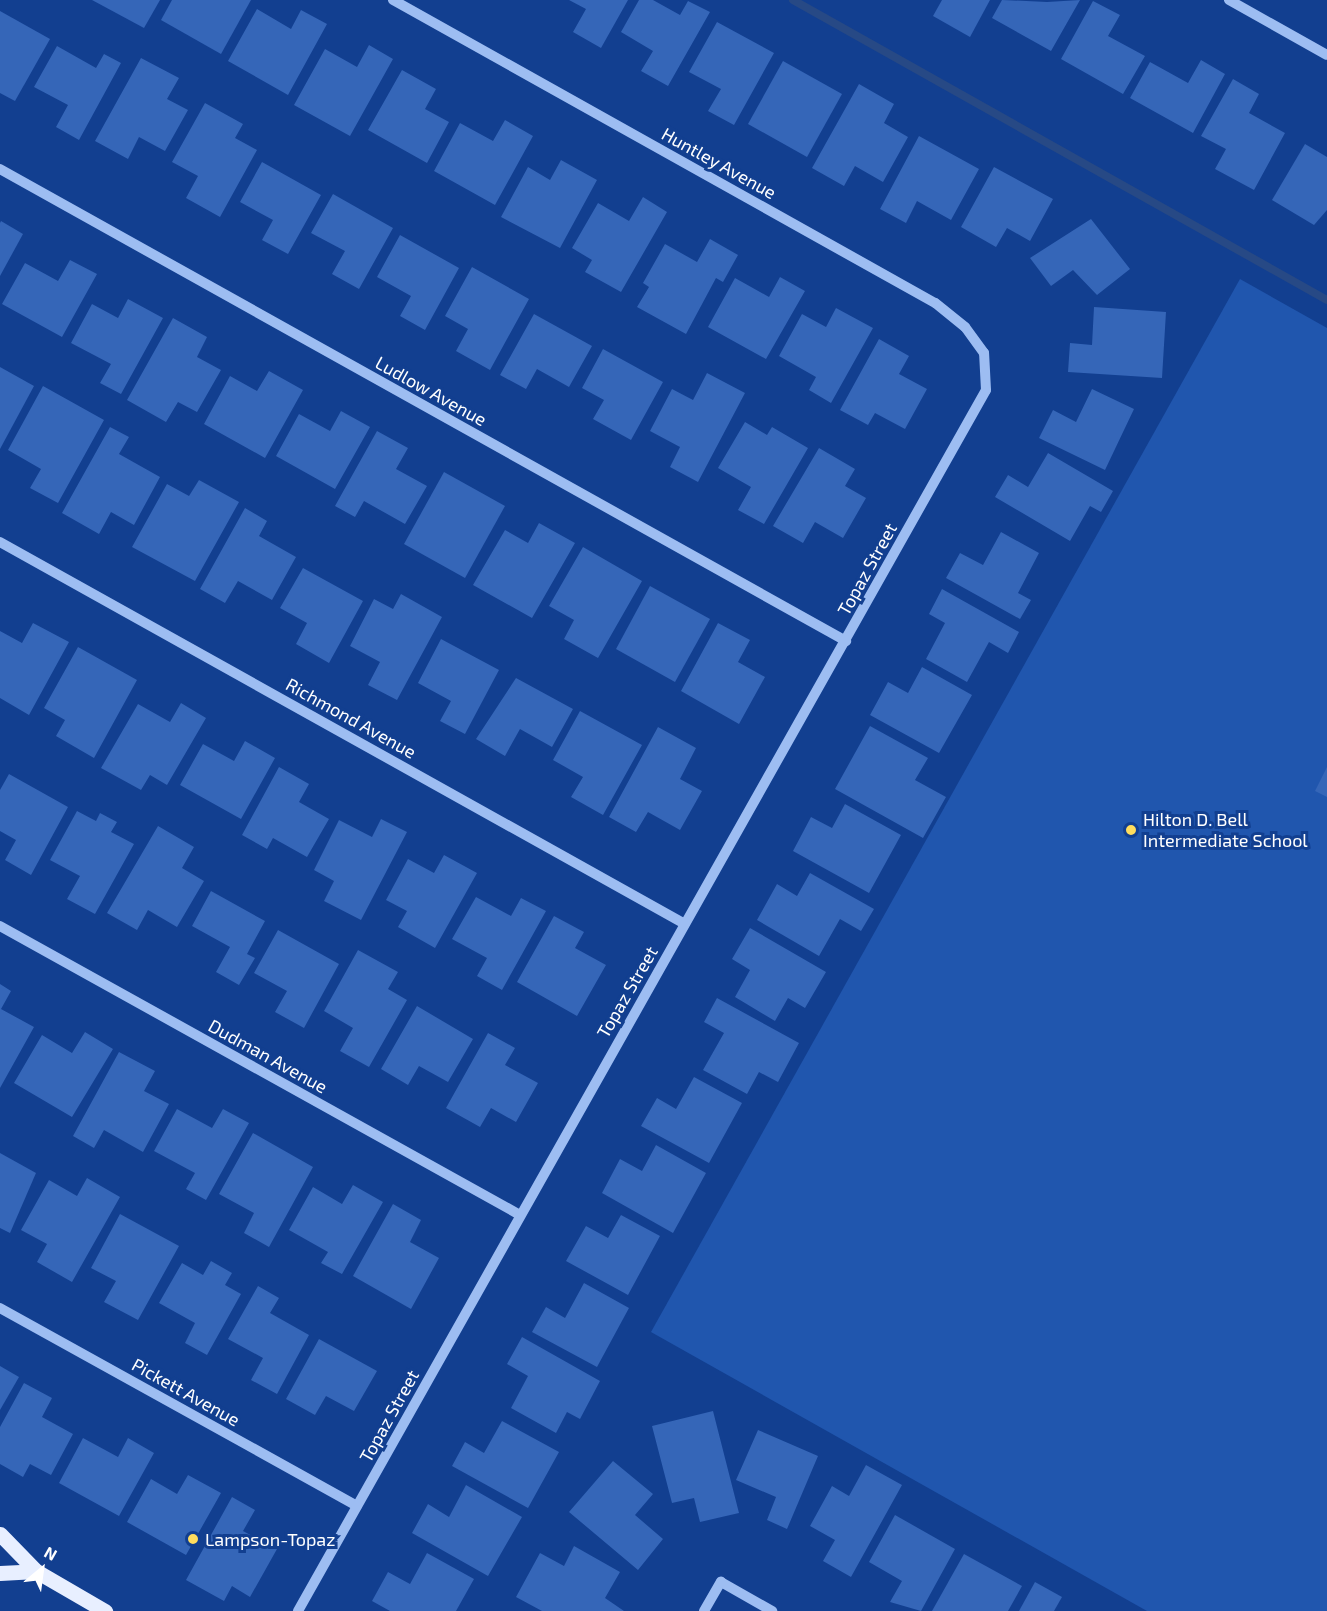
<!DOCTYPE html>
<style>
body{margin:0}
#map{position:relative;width:1327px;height:1611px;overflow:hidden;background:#123f90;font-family:"Exo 2",sans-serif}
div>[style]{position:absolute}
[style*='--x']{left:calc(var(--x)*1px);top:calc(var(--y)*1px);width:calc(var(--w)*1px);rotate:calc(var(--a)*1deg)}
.green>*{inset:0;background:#2056ae}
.stream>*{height:8px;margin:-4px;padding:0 4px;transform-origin:4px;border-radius:4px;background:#274985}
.building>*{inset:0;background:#3566b8}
.minor>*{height:10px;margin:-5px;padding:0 5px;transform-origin:5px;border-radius:5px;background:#9dbdf2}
.major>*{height:15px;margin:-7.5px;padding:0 7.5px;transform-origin:7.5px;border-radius:7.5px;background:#e8efff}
.dots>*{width:16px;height:16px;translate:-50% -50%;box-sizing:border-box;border:3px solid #123f90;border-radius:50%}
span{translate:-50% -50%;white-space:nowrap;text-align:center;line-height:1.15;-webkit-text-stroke:6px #123f90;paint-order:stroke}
.street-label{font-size:18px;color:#fff}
.poi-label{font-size:18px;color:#fff}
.left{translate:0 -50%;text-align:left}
.north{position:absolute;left:12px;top:1539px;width:60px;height:60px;-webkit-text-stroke:4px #123f90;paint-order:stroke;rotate:29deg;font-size:16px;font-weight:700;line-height:24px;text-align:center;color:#fff}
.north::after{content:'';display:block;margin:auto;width:21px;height:27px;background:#fff;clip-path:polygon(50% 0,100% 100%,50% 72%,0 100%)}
</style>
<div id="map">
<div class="green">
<i style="clip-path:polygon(1240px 279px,1327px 328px,1327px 1611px,1147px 1611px,651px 1332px)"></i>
</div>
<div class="stream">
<i style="--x:793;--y:0;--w:612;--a:29.33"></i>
</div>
<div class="building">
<i style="clip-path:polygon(92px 0,160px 0,144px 28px)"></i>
<i style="clip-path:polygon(172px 0,251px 0,221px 54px,161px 20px)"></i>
<i style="clip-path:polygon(569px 0,628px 0,601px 48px,573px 32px,586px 9px)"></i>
<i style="clip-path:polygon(639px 0,653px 0,680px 15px,688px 1px,710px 12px,668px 86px,641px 71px,653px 51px,621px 32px)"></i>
<i style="clip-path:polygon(942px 0,990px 0,970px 37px,933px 16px)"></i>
<i style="clip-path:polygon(1002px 0,1047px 2px,1080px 0,1051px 51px,992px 18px)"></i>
<i style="clip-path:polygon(1093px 1px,1120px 15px,1108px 36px,1145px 56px,1123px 94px,1061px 59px)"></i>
<i style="clip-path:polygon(257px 9px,291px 29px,301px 10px,327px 24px,288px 95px,228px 61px)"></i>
<i style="clip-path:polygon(0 11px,50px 39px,15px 101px,0 93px)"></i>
<i style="clip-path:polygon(717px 22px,774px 53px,734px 125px,708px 111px,721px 89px,689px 72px)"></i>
<i style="clip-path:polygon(369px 45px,393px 59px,350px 136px,294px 105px,325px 49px,357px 67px)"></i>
<i style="clip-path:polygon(57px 46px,96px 68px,104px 54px,121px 63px,79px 140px,56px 127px,68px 105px,34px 87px)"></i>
<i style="clip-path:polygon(141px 58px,179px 78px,167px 99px,188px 110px,165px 151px,139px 137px,128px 159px,95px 141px)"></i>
<i style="clip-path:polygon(1201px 60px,1225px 74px,1193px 133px,1130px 98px,1150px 62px,1188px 83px)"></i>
<i style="clip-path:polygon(783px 61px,842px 94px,807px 157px,748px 124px)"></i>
<i style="clip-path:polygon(402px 70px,436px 89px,425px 109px,449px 122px,427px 163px,368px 130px)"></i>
<i style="clip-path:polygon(1233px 79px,1259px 94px,1249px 113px,1285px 133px,1254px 190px,1215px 169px,1226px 149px,1201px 136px)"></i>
<i style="clip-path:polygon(859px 84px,894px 104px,884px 123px,908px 137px,883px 182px,855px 166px,844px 186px,812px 168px)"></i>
<i style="clip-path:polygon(205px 103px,243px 124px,235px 138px,257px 150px,220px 217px,186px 198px,198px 176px,172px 162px)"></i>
<i style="clip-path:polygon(505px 120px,533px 136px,495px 205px,434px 171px,460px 123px,493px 141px)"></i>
<i style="clip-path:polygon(919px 136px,979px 169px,951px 220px,917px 201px,906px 223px,880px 209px)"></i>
<i style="clip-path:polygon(1305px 144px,1327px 157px,1327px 210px,1314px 225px,1272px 200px)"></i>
<i style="clip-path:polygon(561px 160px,597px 180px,560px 248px,501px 217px,528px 167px,550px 180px)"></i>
<i style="clip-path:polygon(262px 162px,321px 195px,288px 254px,262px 240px,273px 220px,240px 202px)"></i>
<i style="clip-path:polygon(994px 167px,1053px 199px,1030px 241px,1007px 228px,996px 247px,961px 227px)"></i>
<i style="clip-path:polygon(333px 194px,393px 228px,359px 289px,332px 274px,345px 251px,311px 233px)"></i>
<i style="clip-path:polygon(643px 197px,667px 212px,621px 292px,585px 272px,592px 260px,572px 248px,598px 203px,629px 221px)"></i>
<i style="clip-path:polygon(1091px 219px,1130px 269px,1097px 295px,1073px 270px,1051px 286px,1030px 258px)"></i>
<i style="clip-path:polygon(1px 221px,23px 234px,0 276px,0 223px)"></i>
<i style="clip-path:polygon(400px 235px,459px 268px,425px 330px,400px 316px,411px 296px,377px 277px)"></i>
<i style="clip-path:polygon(710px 239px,738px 255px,723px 282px,716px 278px,686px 334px,637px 307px,649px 287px,643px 283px,665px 244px,697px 262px)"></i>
<i style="clip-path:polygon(70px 260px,97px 274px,62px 337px,2px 304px,25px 263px,58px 281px)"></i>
<i style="clip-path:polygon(472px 267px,529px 299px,490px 370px,456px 351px,468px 329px,445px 316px)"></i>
<i style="clip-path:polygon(780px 277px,805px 291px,766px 359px,708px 327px,735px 278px,769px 297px)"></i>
<i style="clip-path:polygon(128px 299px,163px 318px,121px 394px,100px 383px,111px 364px,71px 343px,92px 304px,118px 318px)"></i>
<i style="clip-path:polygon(1094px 307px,1166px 312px,1162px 378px,1068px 372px,1070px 343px,1092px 345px)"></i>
<i style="clip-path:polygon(836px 308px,873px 328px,831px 403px,809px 390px,816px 377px,779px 356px,802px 314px,826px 327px)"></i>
<i style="clip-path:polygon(534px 314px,592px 346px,569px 387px,537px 369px,526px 389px,500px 375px)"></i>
<i style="clip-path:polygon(173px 318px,207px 337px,197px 357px,221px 370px,197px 412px,178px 402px,166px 422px,127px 400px)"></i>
<i style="clip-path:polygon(879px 339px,909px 356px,899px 374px,927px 389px,905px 429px,875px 413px,868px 425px,840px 410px)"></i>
<i style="clip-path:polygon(603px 349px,663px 382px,631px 440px,593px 419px,604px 400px,582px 388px)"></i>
<i style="clip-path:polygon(0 367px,34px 386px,0 449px)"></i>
<i style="clip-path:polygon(269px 371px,303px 390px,265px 458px,204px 424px,230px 376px,257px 391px)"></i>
<i style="clip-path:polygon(707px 373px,745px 393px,698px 482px,670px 467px,680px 447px,650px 431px,672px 389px,693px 400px)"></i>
<i style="clip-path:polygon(43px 386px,104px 420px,58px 503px,30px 488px,41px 469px,8px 450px)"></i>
<i style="clip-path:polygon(1092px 389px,1134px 409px,1105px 470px,1039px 438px,1053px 410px,1076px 422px)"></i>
<i style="clip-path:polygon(341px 411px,370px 427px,335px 489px,276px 456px,299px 414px,330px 431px)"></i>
<i style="clip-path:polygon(745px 422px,767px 435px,772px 427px,808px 448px,764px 524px,738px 510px,751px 487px,718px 468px)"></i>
<i style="clip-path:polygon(110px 427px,129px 437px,119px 454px,160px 477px,134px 525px,111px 512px,99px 534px,62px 513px)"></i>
<i style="clip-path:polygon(377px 431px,408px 448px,396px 469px,427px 486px,405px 524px,364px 501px,355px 517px,335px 506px)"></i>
<i style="clip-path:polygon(819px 448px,855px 469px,845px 486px,866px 498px,843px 538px,815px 522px,803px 543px,773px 526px)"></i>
<i style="clip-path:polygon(1048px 453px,1113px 491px,1101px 512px,1090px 506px,1070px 541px,995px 497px,1008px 475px,1028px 487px)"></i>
<i style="clip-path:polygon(444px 472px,505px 506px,465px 578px,404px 544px)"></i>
<i style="clip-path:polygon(199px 480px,239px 502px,195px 581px,132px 547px,167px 484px,189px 496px)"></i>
<i style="clip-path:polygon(245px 508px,267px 521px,259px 536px,296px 557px,272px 600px,238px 581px,225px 603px,200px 589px)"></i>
<i style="clip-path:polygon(539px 523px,575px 543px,532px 618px,473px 585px,505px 530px,528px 543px)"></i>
<i style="clip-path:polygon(1001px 532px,1039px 553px,1018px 593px,1031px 600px,1020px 619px,946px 578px,960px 553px,983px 565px)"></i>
<i style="clip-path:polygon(583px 547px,642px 581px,598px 658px,564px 639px,574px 620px,549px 606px)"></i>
<i style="clip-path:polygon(303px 568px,363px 601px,329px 663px,296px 644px,307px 623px,280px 608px)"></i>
<i style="clip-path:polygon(650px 586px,710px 619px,675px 682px,616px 649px)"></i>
<i style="clip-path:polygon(942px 589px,1019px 632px,1008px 653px,989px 642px,967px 682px,926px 659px,945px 623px,929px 614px)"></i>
<i style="clip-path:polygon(401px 594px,442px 617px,397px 700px,368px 685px,380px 662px,350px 646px,374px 599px,393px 609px)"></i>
<i style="clip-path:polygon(33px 623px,69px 642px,29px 715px,0 698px,0 631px,22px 643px)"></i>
<i style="clip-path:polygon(718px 623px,750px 640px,738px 662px,765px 677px,739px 724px,681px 691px)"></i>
<i style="clip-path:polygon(441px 639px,499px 670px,465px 734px,440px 721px,451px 701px,418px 683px)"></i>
<i style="clip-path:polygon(78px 647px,137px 680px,94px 758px,56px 736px,65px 720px,44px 708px)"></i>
<i style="clip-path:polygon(922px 667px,972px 695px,939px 753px,870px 715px,888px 682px,908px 693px)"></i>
<i style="clip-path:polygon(516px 678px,573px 709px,552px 747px,520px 729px,505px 756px,476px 739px)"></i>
<i style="clip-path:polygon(181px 703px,206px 718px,167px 785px,150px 775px,141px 790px,101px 768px,138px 704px,170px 722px)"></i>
<i style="clip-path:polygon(580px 711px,642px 745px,603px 815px,571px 797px,583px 777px,553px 760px)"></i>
<i style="clip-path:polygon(870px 726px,928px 758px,915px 780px,946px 797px,923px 838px,835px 789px)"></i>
<i style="clip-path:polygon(658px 727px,696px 748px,680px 779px,702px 791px,680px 830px,648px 812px,636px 832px,609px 817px)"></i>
<i style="clip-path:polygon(245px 741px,275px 758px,241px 819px,180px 785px,203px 744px,234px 761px)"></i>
<i style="clip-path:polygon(279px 767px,309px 784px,299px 802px,329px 819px,307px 857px,273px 838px,267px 849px,242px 835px)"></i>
<i style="clip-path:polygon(1327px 767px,1327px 797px,1315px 791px)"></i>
<i style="clip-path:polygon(9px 774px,68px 807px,31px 875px,5px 860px,16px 840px,0 831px,0 790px)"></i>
<i style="clip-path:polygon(845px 804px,901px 835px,869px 893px,793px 851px,811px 817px,832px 828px)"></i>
<i style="clip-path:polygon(77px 811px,96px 821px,100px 813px,117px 822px,111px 832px,134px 844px,95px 914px,67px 899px,80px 876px,50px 860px)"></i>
<i style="clip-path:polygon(381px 819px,407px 832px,361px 920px,324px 901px,334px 881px,314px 870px,339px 820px,372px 837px)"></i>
<i style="clip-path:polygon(158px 826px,194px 847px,182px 868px,204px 881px,177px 927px,148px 910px,137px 930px,107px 913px)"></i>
<i style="clip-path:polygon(444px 855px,477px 873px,435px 948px,398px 927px,407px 911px,386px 900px,408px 859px,434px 873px)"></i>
<i style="clip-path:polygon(810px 873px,874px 909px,861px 931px,840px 919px,819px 956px,757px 920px,777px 884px,797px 896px)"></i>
<i style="clip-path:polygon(211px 891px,265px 921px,247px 954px,255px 958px,239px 985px,216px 972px,230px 947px,192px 926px)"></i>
<i style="clip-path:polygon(476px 897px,511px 916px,521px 898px,546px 911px,502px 990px,477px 976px,487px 958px,452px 939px)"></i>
<i style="clip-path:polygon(554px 916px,584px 932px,575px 948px,606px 965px,577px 1016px,517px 982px)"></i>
<i style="clip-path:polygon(750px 928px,826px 972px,805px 1008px,788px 998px,775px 1021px,735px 997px,750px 970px,732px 959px)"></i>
<i style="clip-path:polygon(278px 930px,339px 964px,304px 1028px,275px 1012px,287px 991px,254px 973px)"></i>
<i style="clip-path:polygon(358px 950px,398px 972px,388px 989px,407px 1000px,369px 1067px,340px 1051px,353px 1028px,324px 1011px)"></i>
<i style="clip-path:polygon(0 984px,11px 991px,1px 1009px,34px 1027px,0 1088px)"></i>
<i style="clip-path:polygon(717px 998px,799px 1043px,778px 1082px,759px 1072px,747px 1094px,703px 1070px,724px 1033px,704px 1022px)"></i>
<i style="clip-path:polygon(417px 1006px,473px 1039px,448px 1082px,419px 1066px,408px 1085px,381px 1069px)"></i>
<i style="clip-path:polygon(85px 1032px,113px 1049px,72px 1117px,14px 1083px,42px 1035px,72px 1053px)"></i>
<i style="clip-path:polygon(488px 1033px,515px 1048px,505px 1065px,538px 1083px,516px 1122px,491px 1108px,480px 1127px,446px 1108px)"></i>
<i style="clip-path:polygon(119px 1052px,155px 1071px,144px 1091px,169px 1104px,143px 1152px,104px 1130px,94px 1148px,73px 1136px)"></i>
<i style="clip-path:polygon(694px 1077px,742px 1103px,709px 1163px,641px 1126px,657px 1098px,676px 1109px)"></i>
<i style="clip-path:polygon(177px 1109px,212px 1128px,223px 1109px,249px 1123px,206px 1200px,186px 1189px,195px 1173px,154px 1151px)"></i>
<i style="clip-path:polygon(253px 1133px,313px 1167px,269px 1247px,244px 1233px,254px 1213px,219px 1194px)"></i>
<i style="clip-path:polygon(656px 1145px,706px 1173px,673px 1233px,602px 1193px,620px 1159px,642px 1171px)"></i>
<i style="clip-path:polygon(0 1153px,36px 1173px,10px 1233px,0 1228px)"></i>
<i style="clip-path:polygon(87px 1178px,120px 1197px,72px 1282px,37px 1262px,47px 1244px,21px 1230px,49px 1180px,77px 1196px)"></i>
<i style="clip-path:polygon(353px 1185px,383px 1202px,342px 1274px,321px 1263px,328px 1252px,289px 1230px,313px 1187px,342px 1204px)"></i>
<i style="clip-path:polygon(393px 1204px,421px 1220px,410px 1242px,439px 1258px,411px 1309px,353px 1276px)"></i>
<i style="clip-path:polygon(120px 1214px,179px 1246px,138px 1320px,104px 1302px,116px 1281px,91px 1268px)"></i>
<i style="clip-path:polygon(621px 1215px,660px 1236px,628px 1295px,566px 1261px,586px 1226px,608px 1238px)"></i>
<i style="clip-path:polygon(211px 1261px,232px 1273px,225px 1285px,241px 1294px,207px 1355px,185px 1343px,195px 1323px,159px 1303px,182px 1263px,203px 1275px)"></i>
<i style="clip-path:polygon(584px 1283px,629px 1308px,597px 1367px,532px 1332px,546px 1307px,565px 1318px)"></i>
<i style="clip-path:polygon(258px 1286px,279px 1298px,270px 1313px,309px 1335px,277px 1394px,251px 1380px,263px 1358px,228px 1339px)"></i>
<i style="clip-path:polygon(522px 1337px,600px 1381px,580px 1419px,567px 1412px,556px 1433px,511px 1408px,528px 1376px,507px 1364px)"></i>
<i style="clip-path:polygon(319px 1339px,377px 1371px,354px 1411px,326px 1396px,315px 1415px,286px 1399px)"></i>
<i style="clip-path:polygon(0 1366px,19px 1377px,0 1410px)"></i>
<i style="clip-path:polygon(24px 1383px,52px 1398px,42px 1417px,73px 1434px,51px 1475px,30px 1464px,23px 1477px,0 1464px,0 1427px)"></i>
<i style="clip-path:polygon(713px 1411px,739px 1513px,700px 1522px,694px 1498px,672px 1503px,652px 1426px)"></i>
<i style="clip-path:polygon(502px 1421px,559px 1452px,528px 1508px,452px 1466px,465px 1442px,484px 1453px)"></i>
<i style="clip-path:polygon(758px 1430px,818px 1456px,787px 1529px,767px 1520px,776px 1497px,736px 1480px)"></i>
<i style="clip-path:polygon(83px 1438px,118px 1457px,128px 1438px,154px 1453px,119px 1516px,59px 1483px)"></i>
<i style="clip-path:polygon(613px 1461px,653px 1494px,635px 1515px,663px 1539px,638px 1570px,569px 1512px)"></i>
<i style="clip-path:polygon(866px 1465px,902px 1485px,851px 1577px,823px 1561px,835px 1540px,810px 1526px,832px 1486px,849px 1496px)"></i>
<i style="clip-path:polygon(188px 1475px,221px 1493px,186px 1555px,127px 1522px,151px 1479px,177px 1494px)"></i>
<i style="clip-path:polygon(466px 1485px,522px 1517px,488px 1576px,412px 1533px,428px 1504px,449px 1517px)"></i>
<i style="clip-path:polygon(232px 1497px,255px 1510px,243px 1531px,277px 1549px,250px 1597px,232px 1586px,224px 1601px,186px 1580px)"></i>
<i style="clip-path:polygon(895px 1515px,955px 1549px,921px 1611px,890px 1602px,902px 1581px,869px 1562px)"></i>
<i style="clip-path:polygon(574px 1546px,620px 1572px,605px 1598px,624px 1611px,542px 1611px,516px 1597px,540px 1553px,564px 1566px)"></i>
<i style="clip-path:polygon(427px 1553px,474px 1579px,456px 1611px,390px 1611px,372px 1601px,388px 1572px,410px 1584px)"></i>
<i style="clip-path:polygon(964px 1554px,1022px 1586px,1008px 1611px,932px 1611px)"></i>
<i style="clip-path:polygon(1035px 1582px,1062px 1597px,1054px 1611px,1019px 1611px)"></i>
</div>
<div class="minor">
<i style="--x:1229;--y:0;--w:112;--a:29.3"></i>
<i style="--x:0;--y:169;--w:969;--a:29.16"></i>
<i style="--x:0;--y:542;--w:784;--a:29.15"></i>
<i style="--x:0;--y:926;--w:595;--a:29.06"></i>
<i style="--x:0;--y:1308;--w:408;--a:29"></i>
<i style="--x:298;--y:1611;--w:1401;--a:-60.6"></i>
<i style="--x:986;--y:390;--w:37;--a:-93"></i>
<i style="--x:984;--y:353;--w:32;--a:-126"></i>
<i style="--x:965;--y:327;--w:38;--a:-141"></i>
<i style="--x:935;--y:303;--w:621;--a:-150.79"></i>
<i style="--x:704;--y:1611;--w:34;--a:-60"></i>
<i style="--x:721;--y:1582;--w:59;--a:29.6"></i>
</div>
<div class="major">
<i style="--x:0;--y:1534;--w:52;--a:45.8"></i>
<i style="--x:36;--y:1571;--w:80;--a:30.1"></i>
<i style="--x:0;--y:1573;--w:36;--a:-3"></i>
</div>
<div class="dots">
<i style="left:1131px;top:830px;background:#ffdd5e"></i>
<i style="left:193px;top:1539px;background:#ffdd5e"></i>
</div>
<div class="street-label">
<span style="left:719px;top:163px;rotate:29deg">Huntley Avenue</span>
<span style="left:431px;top:391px;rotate:29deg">Ludlow Avenue</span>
<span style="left:867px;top:569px;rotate:-61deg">Topaz Street</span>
<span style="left:351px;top:718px;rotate:29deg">Richmond Avenue</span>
<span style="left:627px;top:992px;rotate:-60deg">Topaz Street</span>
<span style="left:268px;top:1056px;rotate:29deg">Dudman Avenue</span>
<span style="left:186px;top:1392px;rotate:29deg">Pickett Avenue</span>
<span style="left:389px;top:1416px;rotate:-61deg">Topaz Street</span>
</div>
<div class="poi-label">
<span class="left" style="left:1143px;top:830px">Hilton D. Bell<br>Intermediate School</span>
<span class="left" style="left:205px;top:1539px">Lampson-Topaz</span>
</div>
<div class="north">N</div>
</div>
